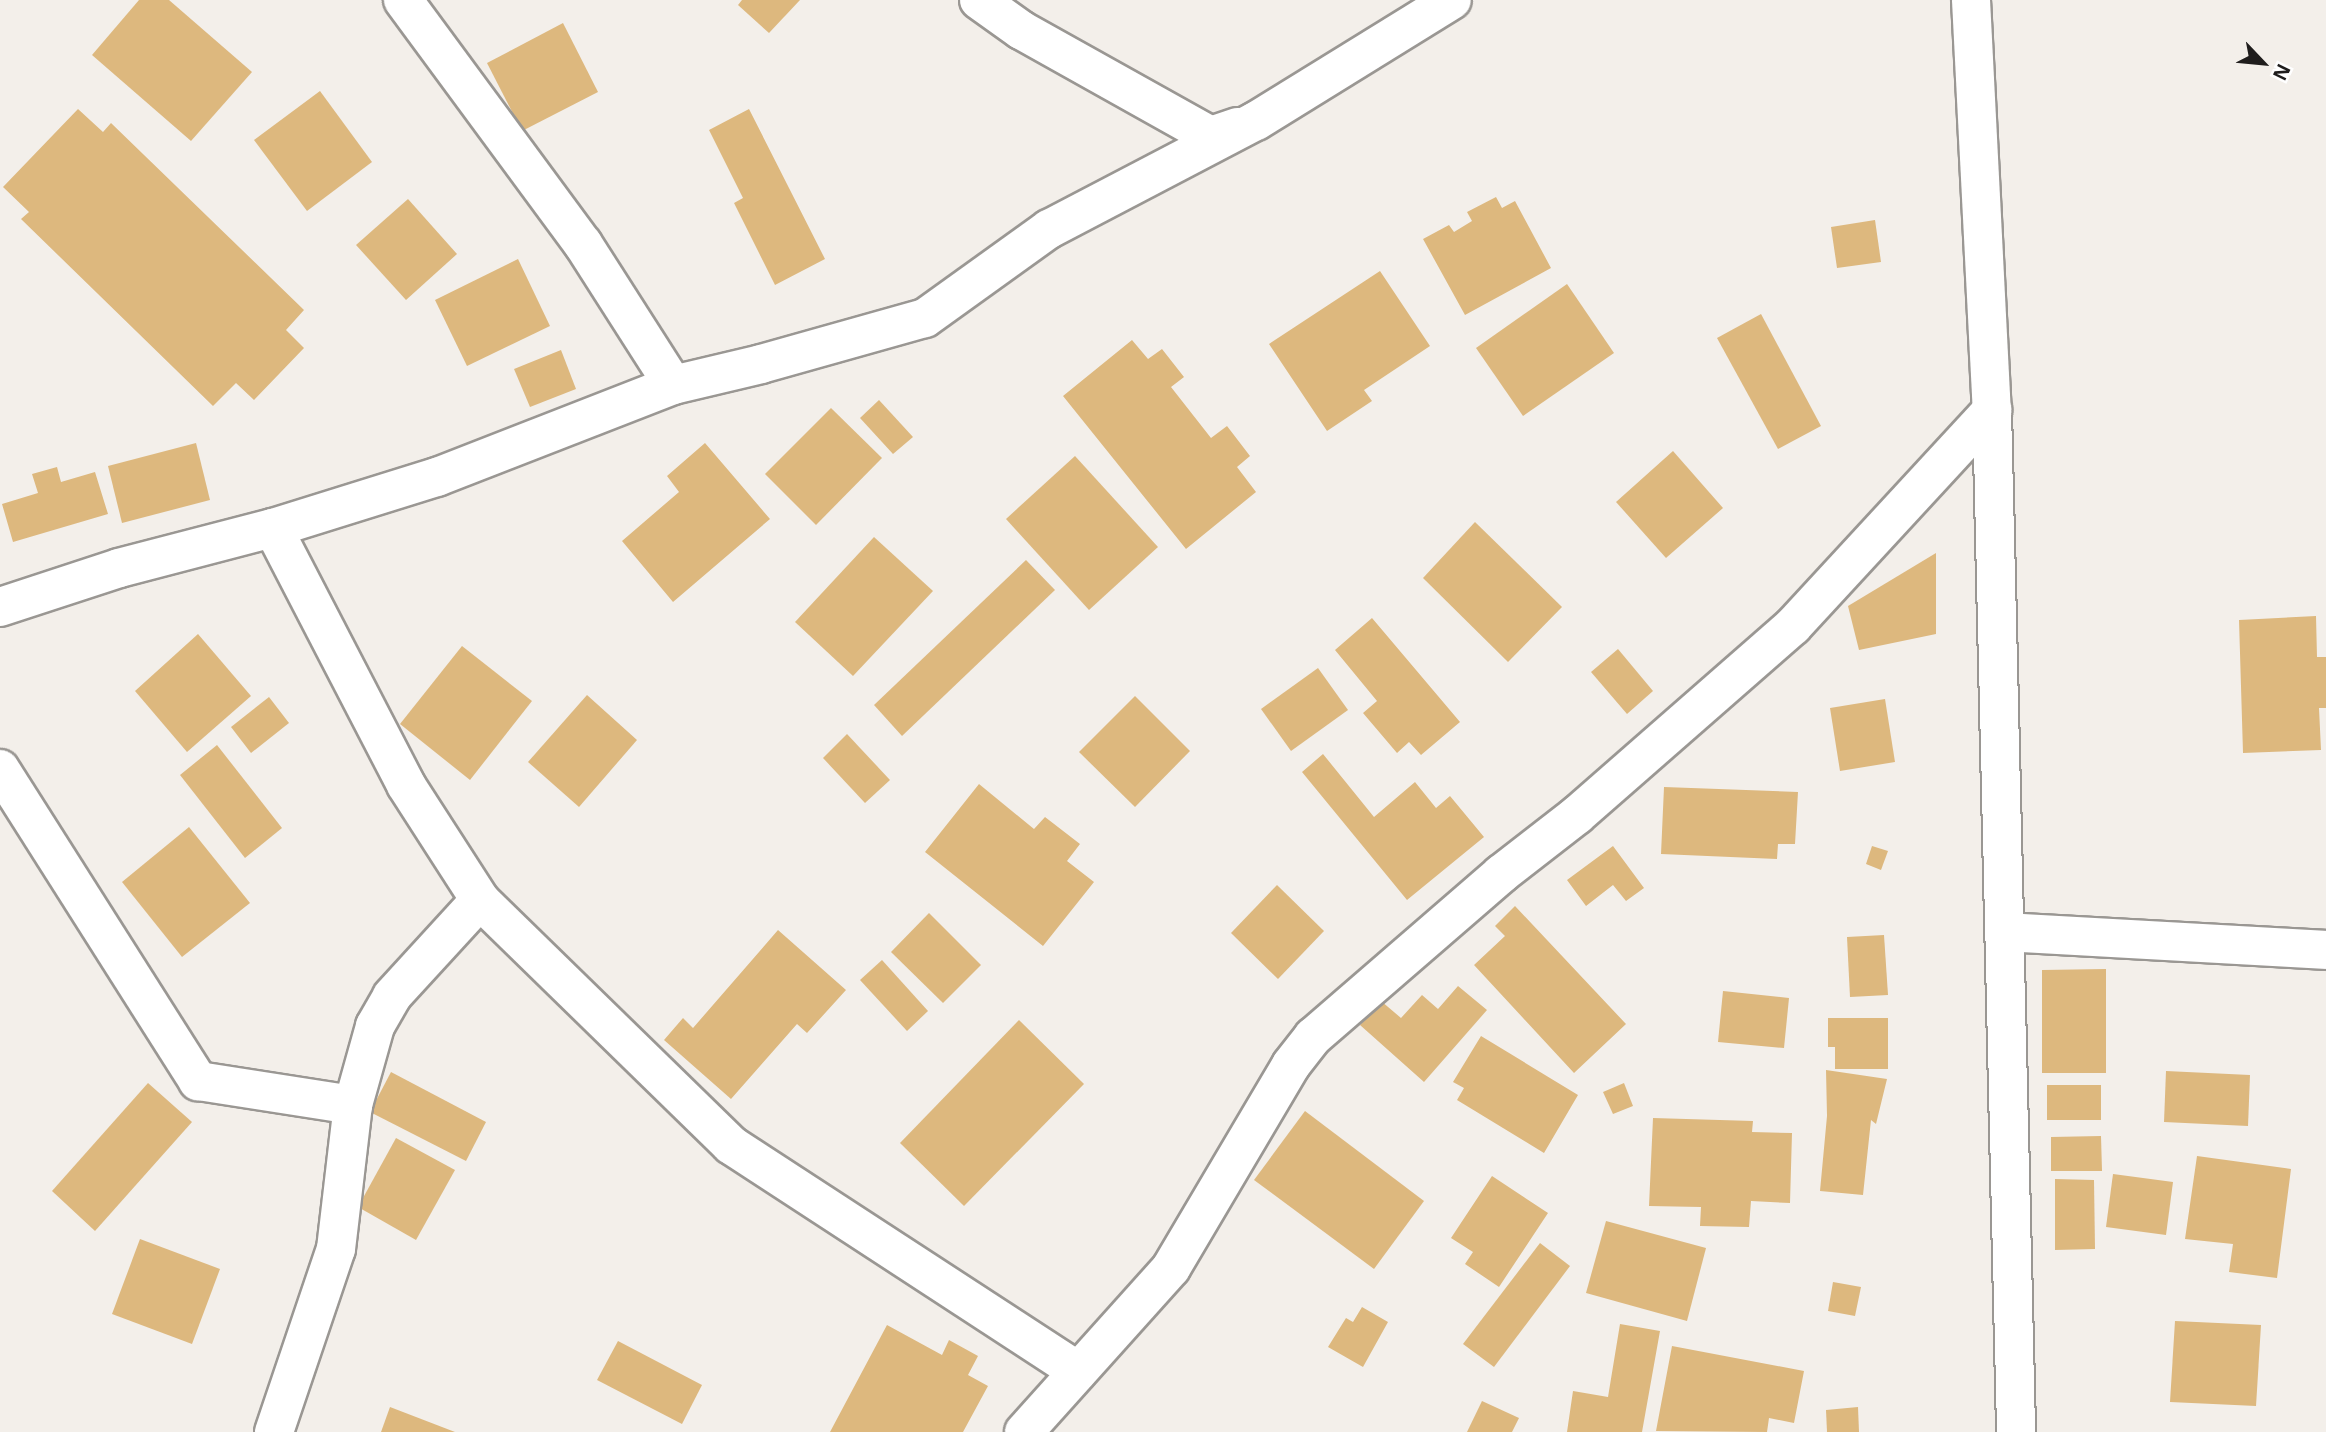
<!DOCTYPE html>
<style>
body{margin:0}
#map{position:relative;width:2326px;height:1432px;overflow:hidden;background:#f3efea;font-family:"Noto Sans",sans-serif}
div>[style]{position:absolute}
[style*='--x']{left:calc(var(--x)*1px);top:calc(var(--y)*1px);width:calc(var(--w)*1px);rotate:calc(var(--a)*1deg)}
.building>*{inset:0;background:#ddb87e}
.roads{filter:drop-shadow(2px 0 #9a9793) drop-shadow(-2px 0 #9a9793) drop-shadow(0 2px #9a9793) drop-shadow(0 -2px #9a9793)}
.minor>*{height:38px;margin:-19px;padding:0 19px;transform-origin:19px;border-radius:19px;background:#fff}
span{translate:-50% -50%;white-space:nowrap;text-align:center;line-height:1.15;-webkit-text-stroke:6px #fff;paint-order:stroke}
.north{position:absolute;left:2228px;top:28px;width:70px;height:70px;-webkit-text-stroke:5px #fff;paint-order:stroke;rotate:116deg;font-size:19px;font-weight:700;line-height:28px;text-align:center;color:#1f1d1c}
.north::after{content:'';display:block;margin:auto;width:24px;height:32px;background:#1f1d1c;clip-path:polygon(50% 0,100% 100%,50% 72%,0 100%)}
</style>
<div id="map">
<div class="building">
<i style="clip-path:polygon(139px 0,169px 0,252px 72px,191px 141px,92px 55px)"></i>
<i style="clip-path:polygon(742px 0,800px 0,769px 33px,738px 5px)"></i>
<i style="clip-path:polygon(563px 23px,598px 92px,522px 131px,487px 63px)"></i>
<i style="clip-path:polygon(320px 91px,372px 162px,307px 211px,254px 140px)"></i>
<i style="clip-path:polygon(78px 109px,103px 132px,111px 123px,304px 310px,286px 330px,304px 348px,254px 400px,236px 383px,213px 406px,21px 219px,29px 212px,3px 187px)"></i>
<i style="clip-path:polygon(749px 109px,825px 259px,775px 285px,734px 203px,743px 198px,709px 130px)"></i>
<i style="clip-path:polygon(1496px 197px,1502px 208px,1515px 201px,1551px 268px,1465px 315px,1423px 239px,1449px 225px,1454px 232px,1472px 221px,1467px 212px)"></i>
<i style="clip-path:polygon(408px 199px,457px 254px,406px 300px,356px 245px)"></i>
<i style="clip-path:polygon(1875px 220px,1881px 262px,1837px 268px,1831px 227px)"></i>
<i style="clip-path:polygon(518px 259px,550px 326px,467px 366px,435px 300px)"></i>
<i style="clip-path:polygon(1380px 271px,1430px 346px,1364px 390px,1372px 401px,1327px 431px,1269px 344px)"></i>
<i style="clip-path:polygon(1567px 284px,1614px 353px,1523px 416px,1476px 348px)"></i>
<i style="clip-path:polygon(1761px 314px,1821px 426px,1778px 449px,1717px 338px)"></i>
<i style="clip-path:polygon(1132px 340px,1148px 359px,1162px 349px,1184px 377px,1171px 387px,1211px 438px,1227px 426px,1250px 456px,1237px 467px,1256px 492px,1186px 549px,1063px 396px)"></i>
<i style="clip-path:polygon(561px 350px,576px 389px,530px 407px,514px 369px)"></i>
<i style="clip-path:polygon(879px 400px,913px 437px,893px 454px,860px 418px)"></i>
<i style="clip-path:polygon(831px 408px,882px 458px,816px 525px,765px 474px)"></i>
<i style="clip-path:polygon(196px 443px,210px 500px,122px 523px,108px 466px)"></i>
<i style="clip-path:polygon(705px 443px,770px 519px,673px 602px,622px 541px,679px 492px,667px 476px)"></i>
<i style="clip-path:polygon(1673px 451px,1723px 508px,1666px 558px,1616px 502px)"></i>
<i style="clip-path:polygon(1075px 456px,1158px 547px,1089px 610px,1006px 519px)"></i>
<i style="clip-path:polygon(57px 467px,61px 482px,95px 472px,108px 514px,13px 542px,2px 504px,38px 493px,32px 474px)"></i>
<i style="clip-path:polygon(1475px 522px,1562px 607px,1508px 662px,1423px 578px)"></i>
<i style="clip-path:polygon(874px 537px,933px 591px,853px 676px,795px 622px)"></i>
<i style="clip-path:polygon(1936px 553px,1936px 634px,1859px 650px,1848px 606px)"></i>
<i style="clip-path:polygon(1026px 560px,1055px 590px,902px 736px,874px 705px)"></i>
<i style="clip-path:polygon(2316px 616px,2317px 657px,2326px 657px,2326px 708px,2319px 708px,2321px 750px,2243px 753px,2239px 620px)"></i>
<i style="clip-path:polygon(1372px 618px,1460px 722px,1421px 755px,1409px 742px,1397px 753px,1363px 713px,1377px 701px,1335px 650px)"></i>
<i style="clip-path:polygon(198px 634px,251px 696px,187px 752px,135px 691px)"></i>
<i style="clip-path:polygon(462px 646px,532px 701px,470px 780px,400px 724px)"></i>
<i style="clip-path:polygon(1618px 649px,1653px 691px,1627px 714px,1591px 672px)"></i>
<i style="clip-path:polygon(1318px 668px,1348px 710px,1291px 751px,1261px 709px)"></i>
<i style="clip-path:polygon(587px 695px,637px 740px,579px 807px,528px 762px)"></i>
<i style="clip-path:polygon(1135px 696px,1190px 751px,1135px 807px,1079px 752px)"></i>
<i style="clip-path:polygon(269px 697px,289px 723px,251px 753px,231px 727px)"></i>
<i style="clip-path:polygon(1885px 699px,1895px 762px,1840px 771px,1830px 708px)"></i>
<i style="clip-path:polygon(847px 734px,890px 780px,865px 803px,823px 758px)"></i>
<i style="clip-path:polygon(217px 745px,282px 828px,245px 858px,180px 775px)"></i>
<i style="clip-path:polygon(1323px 754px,1374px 817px,1415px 782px,1436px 808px,1450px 796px,1484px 837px,1407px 900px,1302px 772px)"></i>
<i style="clip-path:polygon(979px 784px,1034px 829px,1045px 817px,1080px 844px,1067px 861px,1094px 882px,1043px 946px,925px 852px)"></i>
<i style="clip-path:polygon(1664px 787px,1798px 792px,1795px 844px,1778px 844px,1777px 859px,1661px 854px)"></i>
<i style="clip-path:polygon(189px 827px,250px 903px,182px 957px,122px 882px)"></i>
<i style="clip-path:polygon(1613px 846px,1644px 888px,1626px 901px,1613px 885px,1586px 906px,1567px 880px)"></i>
<i style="clip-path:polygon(1872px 846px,1888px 851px,1881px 870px,1866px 864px)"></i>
<i style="clip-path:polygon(1277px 885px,1324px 931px,1278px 979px,1231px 933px)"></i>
<i style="clip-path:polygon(1515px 906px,1626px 1024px,1574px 1073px,1474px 965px,1505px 936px,1495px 926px)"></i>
<i style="clip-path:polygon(929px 913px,981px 965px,943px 1003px,891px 952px)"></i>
<i style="clip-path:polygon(778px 930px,846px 990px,807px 1033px,797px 1024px,731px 1099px,664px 1040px,683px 1018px,693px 1028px)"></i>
<i style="clip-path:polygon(1884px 935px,1888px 995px,1850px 997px,1847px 937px)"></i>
<i style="clip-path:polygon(882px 960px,928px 1011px,907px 1031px,860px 980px)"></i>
<i style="clip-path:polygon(2106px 969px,2106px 1073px,2042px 1073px,2042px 970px)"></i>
<i style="clip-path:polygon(1458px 986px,1487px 1010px,1424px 1082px,1360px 1025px,1381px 1001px,1401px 1018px,1422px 995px,1438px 1009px)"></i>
<i style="clip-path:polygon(1723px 991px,1789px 998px,1784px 1048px,1718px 1042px)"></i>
<i style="clip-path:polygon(1828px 1018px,1888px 1018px,1888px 1069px,1835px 1069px,1835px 1047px,1828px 1047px)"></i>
<i style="clip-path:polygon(1019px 1020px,1084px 1084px,964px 1206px,900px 1143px)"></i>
<i style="clip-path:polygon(1481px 1036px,1578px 1095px,1544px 1153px,1457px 1100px,1464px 1088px,1453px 1082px)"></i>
<i style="clip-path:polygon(1826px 1070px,1887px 1079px,1876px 1124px,1871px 1120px,1863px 1195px,1820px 1191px,1827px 1116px)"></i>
<i style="clip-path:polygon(2166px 1071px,2250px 1075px,2248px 1126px,2164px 1122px)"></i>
<i style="clip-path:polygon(391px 1072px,486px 1122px,466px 1161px,370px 1112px)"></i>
<i style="clip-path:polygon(148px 1083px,192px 1122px,95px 1231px,52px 1191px)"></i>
<i style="clip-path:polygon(1624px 1083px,1633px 1106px,1613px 1114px,1603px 1092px)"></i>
<i style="clip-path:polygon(2047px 1085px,2101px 1085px,2101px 1120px,2047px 1120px)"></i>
<i style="clip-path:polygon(1305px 1111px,1424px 1201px,1374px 1269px,1254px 1180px)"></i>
<i style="clip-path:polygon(1653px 1118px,1753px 1121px,1752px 1132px,1792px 1133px,1790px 1203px,1751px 1201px,1749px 1227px,1700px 1226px,1701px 1207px,1649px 1206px)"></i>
<i style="clip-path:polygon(2101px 1136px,2102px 1171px,2051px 1171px,2051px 1137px)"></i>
<i style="clip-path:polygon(396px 1138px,455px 1170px,416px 1240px,358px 1207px)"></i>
<i style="clip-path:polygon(2197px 1156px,2291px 1169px,2277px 1278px,2229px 1272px,2233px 1244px,2185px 1239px)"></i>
<i style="clip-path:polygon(2113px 1174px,2173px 1182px,2166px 1235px,2106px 1227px)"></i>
<i style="clip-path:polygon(1492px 1176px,1548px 1213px,1499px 1287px,1465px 1264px,1473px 1252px,1451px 1238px)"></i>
<i style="clip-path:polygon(2055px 1179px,2094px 1180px,2095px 1249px,2055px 1250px)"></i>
<i style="clip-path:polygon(1606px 1221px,1706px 1248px,1687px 1321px,1586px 1293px)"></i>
<i style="clip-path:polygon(140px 1239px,220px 1269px,192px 1344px,112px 1314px)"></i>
<i style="clip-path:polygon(1540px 1243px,1570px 1266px,1494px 1367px,1463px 1344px)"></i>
<i style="clip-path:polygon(1833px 1282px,1861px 1287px,1855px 1316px,1828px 1311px)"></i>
<i style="clip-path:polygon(1362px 1307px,1388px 1322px,1363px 1367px,1328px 1347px,1346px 1318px,1353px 1322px)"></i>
<i style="clip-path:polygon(2175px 1321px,2261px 1325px,2256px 1406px,2170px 1402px)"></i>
<i style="clip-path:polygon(1620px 1324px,1660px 1331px,1642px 1432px,1567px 1432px,1573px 1391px,1608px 1397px)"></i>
<i style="clip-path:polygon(887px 1325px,942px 1355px,949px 1340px,978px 1356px,968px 1375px,988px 1386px,963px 1432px,830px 1432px)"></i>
<i style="clip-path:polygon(618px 1341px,702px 1385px,682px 1424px,597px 1380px)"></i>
<i style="clip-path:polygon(1672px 1346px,1804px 1371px,1794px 1423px,1769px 1418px,1767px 1432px,1656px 1431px)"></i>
<i style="clip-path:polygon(1482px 1401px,1519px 1418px,1512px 1432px,1467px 1432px)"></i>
<i style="clip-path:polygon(390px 1407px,455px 1432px,381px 1432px)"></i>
<i style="clip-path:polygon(1858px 1407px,1859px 1432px,1827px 1432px,1826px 1410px)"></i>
</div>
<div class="roads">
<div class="minor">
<i style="--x:403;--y:0;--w:303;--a:53.6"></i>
<i style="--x:583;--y:244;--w:167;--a:57.4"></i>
<i style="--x:979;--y:0;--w:52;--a:35.5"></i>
<i style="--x:1021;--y:30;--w:218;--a:29.2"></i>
<i style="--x:1211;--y:136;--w:28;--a:-19"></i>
<i style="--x:1971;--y:0;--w:411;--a:87.1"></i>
<i style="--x:1992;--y:410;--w:1022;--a:88.65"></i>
<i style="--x:273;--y:528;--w:289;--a:62.6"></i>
<i style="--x:406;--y:785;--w:137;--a:57.2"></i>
<i style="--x:480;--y:900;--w:351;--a:44.3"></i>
<i style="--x:731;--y:1145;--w:414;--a:33.1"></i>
<i style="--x:0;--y:607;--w:125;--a:-18.1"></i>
<i style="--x:119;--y:568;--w:159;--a:-14.6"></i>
<i style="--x:273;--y:528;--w:172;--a:-17.3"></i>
<i style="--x:437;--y:477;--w:253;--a:-21.3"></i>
<i style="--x:673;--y:385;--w:90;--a:-13.4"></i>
<i style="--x:761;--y:364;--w:170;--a:-15.7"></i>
<i style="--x:925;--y:318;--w:153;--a:-35.7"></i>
<i style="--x:1049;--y:229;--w:233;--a:-27.6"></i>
<i style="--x:1256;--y:121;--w:230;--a:-31.7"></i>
<i style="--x:0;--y:769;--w:370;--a:57.6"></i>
<i style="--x:198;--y:1081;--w:157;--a:8.8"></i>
<i style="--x:2005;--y:932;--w:322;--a:3.2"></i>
<i style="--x:274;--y:1432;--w:193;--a:-71.3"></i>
<i style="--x:336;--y:1249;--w:145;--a:-83.3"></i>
<i style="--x:353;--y:1105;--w:82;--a:-74.4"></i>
<i style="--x:375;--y:1026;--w:34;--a:-60"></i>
<i style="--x:392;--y:996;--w:130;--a:-47.5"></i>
<i style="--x:1024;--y:1432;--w:220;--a:-48.1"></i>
<i style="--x:1171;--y:1268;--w:236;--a:-59.4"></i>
<i style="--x:1291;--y:1065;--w:36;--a:-52"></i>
<i style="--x:1313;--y:1037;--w:249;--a:-40.9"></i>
<i style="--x:1501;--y:874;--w:96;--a:-37.8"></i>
<i style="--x:1577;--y:815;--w:287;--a:-41.2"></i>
<i style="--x:1793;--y:626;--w:294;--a:-47.3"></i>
</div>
</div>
<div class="north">N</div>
</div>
